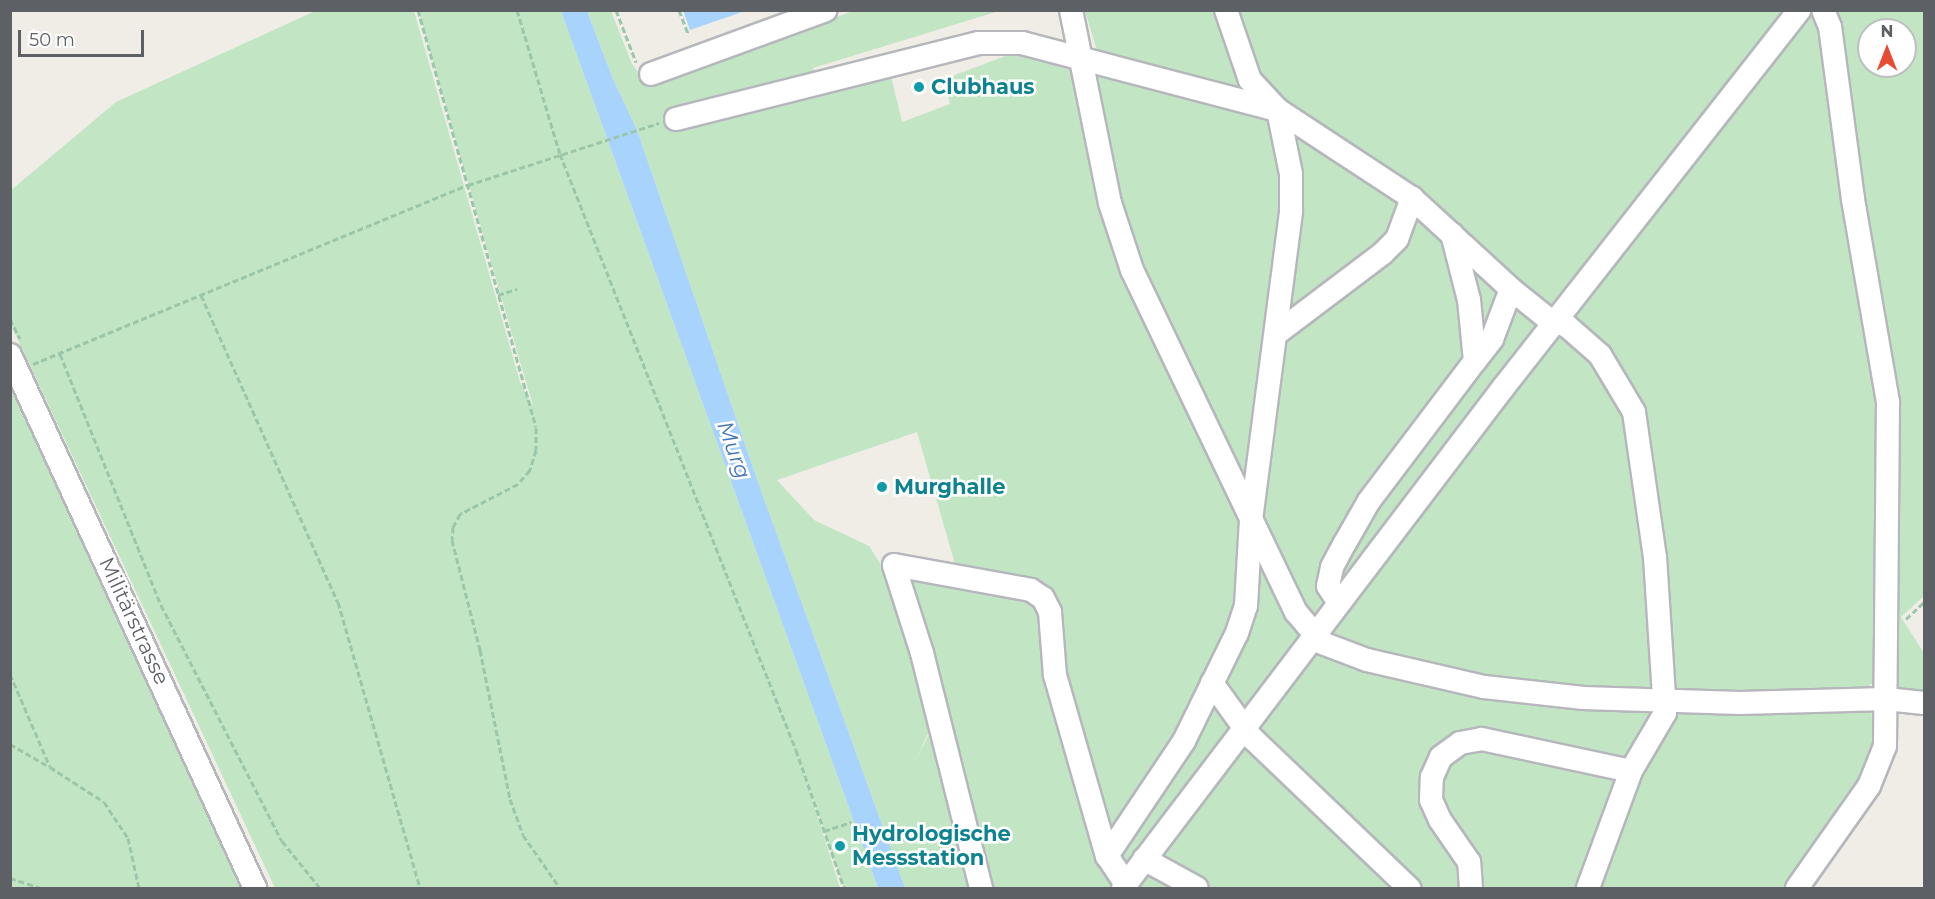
<!DOCTYPE html>
<meta charset="utf-8">
<style>
body{margin:0}
#map{position:relative;width:1935px;height:899px;overflow:hidden;background:#efede5;font-family:Montserrat,sans-serif}
div>[style]{position:absolute}
[style*='--x']{left:calc(var(--x)*1px);top:calc(var(--y)*1px);width:calc(var(--w)*1px);rotate:calc(var(--a)*1deg)}
.green>*{inset:0;background:#c2e6c4}
.water>*{inset:0;background:#a7d3fd}
.path>*{height:3px;margin-top:-1.5px;transform-origin:0;background:repeating-linear-gradient(90deg,#9bc6aa 0 6px,transparent 0 9px)}
.roads{filter:drop-shadow(2px 0 #b5b7bc) drop-shadow(-2px 0 #b5b7bc) drop-shadow(0 2px #b5b7bc) drop-shadow(0 -2px #b5b7bc)}
.minor>*{height:22px;margin:-11px;padding:0 11px;transform-origin:11px;border-radius:11px;background:#fff}
.dots>*{width:16px;height:16px;translate:-50% -50%;box-sizing:border-box;border:3px solid #fff;border-radius:50%}
span{translate:-50% -50%;white-space:nowrap;text-align:center;line-height:1.15;-webkit-text-stroke:5px #fff;paint-order:stroke}
.culture-label{font-size:21px;color:#0d838f;font-weight:700}
.left{translate:0 -50%;text-align:left}
.street-label{font-size:21px;color:#5d6065}
.water-label{font-size:22px;color:#4678b8;font-style:italic}
.frame{position:absolute;inset:0;border:12px solid #5d6065;pointer-events:none}
.north{position:absolute;left:1857px;top:18px;width:60px;height:60px;box-sizing:border-box;background:#fff;border:2px solid #bebfc1;border-radius:50%;rotate:0deg;font-size:16px;font-weight:700;line-height:24px;text-align:center;color:#5d6065}
.north::after{content:'';display:block;margin:auto;width:21px;height:27px;background:#e64b34;clip-path:polygon(50% 0,100% 100%,50% 72%,0 100%)}
.scale{position:absolute;left:18px;top:30px;width:126px;height:27px;box-sizing:border-box;border:3px solid #5d6065;border-top:0;padding-left:8px;font-size:18px;line-height:21px;white-space:nowrap;color:#5d6065;-webkit-text-stroke:4px #fff;paint-order:stroke}
</style>
<div id="map">
<div class="green">
<i style="clip-path:polygon(315px 11px,414px 11px,520px 382px,533px 406px,418px 11px,561px 11px,878px 888px,844px 888px,808px 786px,840px 888px,275px 888px,11px 325px,10px 191px,116px 102px)"></i>
<i style="clip-path:polygon(evenodd,587px 11px,611px 11px,632px 64px,647px 84px,652px 85px,853px 11px,999px 11px,813px 68px,818px 83px,891px 76px,902px 122px,950px 104px,944px 79px,1011px 54px,1050px 62px,1098px 54px,1085px 11px,1924px 11px,1924px 596px,1901px 617px,1924px 653px,1924px 693px,1869px 684px,1874px 741px,1861px 783px,1786px 888px,905px 888px,759px 485px,637px 130px,613px 79px,587px 11px,1869px 30px,1905px 30px,1905px 66px,1869px 66px,1869px 30px,587px 11px,917px 432px,957px 571px,902px 573px,943px 706px,916px 760px,933px 722px,885px 571px,869px 546px,814px 520px,777px 480px,917px 432px)"></i>
<i style="clip-path:polygon(10px 372px,246px 888px,11px 888px)"></i>
</div>
<div class="water">
<i style="clip-path:polygon(683px 10px,745px 10px,745px 11px,690px 30px)"></i>
<i style="clip-path:polygon(561px 11px,587px 11px,613px 79px,637px 130px,759px 485px,905px 888px,878px 888px)"></i>
</div>
<div class="path">
<i style="--x:418;--y:10;--w:433;--a:74.2"></i>
<i style="--x:536;--y:427;--w:23;--a:90"></i>
<i style="--x:536;--y:450;--w:21;--a:107"></i>
<i style="--x:530;--y:470;--w:18;--a:131"></i>
<i style="--x:518;--y:484;--w:65;--a:152.7"></i>
<i style="--x:460;--y:514;--w:15;--a:118"></i>
<i style="--x:453;--y:527;--w:13;--a:94"></i>
<i style="--x:452;--y:540;--w:114;--a:75.7"></i>
<i style="--x:480;--y:650;--w:152;--a:78.6"></i>
<i style="--x:510;--y:799;--w:38;--a:70"></i>
<i style="--x:523;--y:835;--w:65;--a:55.1"></i>
<i style="--x:517;--y:10;--w:150;--a:73.4"></i>
<i style="--x:560;--y:154;--w:641;--a:68.4"></i>
<i style="--x:796;--y:750;--w:146;--a:70.8"></i>
<i style="--x:616;--y:10;--w:56;--a:69"></i>
<i style="--x:679;--y:10;--w:25;--a:69"></i>
<i style="--x:10;--y:164;--w:1;--a:0"></i>
<i style="--x:201;--y:295;--w:336;--a:66"></i>
<i style="--x:338;--y:602;--w:298;--a:74"></i>
<i style="--x:498;--y:295;--w:20;--a:-18"></i>
<i style="--x:10;--y:319;--w:22;--a:63"></i>
<i style="--x:60;--y:354;--w:271;--a:68.1"></i>
<i style="--x:161;--y:605;--w:265;--a:62.9"></i>
<i style="--x:282;--y:841;--w:60;--a:51"></i>
<i style="--x:33;--y:364;--w:470;--a:-22.4"></i>
<i style="--x:468;--y:185;--w:201;--a:-18"></i>
<i style="--x:1906;--y:619;--w:25;--a:-43"></i>
<i style="--x:10;--y:674;--w:101;--a:66.7"></i>
<i style="--x:50;--y:767;--w:64;--a:32.9"></i>
<i style="--x:104;--y:802;--w:43;--a:56.3"></i>
<i style="--x:128;--y:838;--w:51;--a:77.6"></i>
<i style="--x:10;--y:744;--w:44;--a:30.1"></i>
<i style="--x:824;--y:831;--w:29;--a:-18"></i>
<i style="--x:10;--y:878;--w:32;--a:18"></i>
</div>
<div class="roads">
<div class="minor">
<i style="--x:1071;--y:10;--w:197;--a:78.6"></i>
<i style="--x:1110;--y:203;--w:71;--a:71.8"></i>
<i style="--x:1132;--y:270;--w:379;--a:64.4"></i>
<i style="--x:1296;--y:612;--w:40;--a:50"></i>
<i style="--x:1322;--y:643;--w:48;--a:20.7"></i>
<i style="--x:1367;--y:660;--w:120;--a:13"></i>
<i style="--x:1484;--y:687;--w:100;--a:6.3"></i>
<i style="--x:1583;--y:698;--w:157;--a:1.8"></i>
<i style="--x:1740;--y:703;--w:146;--a:-1.6"></i>
<i style="--x:1886;--y:699;--w:38;--a:6"></i>
<i style="--x:1226;--y:10;--w:74;--a:71.1"></i>
<i style="--x:1250;--y:80;--w:41;--a:47"></i>
<i style="--x:1278;--y:110;--w:160;--a:33.3"></i>
<i style="--x:1412;--y:198;--w:134;--a:42.6"></i>
<i style="--x:1511;--y:289;--w:46;--a:38.9"></i>
<i style="--x:1547;--y:318;--w:22;--a:22"></i>
<i style="--x:1567;--y:326;--w:44;--a:41.3"></i>
<i style="--x:1600;--y:355;--w:66;--a:59.2"></i>
<i style="--x:1634;--y:412;--w:147;--a:81.8"></i>
<i style="--x:1655;--y:557;--w:156;--a:86.3"></i>
<i style="--x:1665;--y:713;--w:67;--a:120.4"></i>
<i style="--x:1631;--y:771;--w:125;--a:110.2"></i>
<i style="--x:651;--y:74;--w:186;--a:-20.1"></i>
<i style="--x:676;--y:119;--w:312;--a:-14.1"></i>
<i style="--x:979;--y:43;--w:43;--a:0"></i>
<i style="--x:1022;--y:43;--w:265;--a:14.7"></i>
<i style="--x:1276;--y:334;--w:134;--a:-37.1"></i>
<i style="--x:1383;--y:253;--w:20;--a:-45"></i>
<i style="--x:1397;--y:239;--w:44;--a:-69.9"></i>
<i style="--x:10;--y:355;--w:587;--a:65.31"></i>
<i style="--x:1475;--y:361;--w:28;--a:-52"></i>
<i style="--x:1492;--y:339;--w:53;--a:-69.2"></i>
<i style="--x:1339;--y:603;--w:20;--a:-123"></i>
<i style="--x:1328;--y:586;--w:19;--a:-78"></i>
<i style="--x:1332;--y:567;--w:27;--a:-62"></i>
<i style="--x:1345;--y:543;--w:48;--a:-60.3"></i>
<i style="--x:1369;--y:501;--w:176;--a:-52.9"></i>
<i style="--x:1475;--y:361;--w:61;--a:-95.6"></i>
<i style="--x:1469;--y:300;--w:68;--a:-104.4"></i>
<i style="--x:1212;--y:683;--w:67;--a:54.2"></i>
<i style="--x:1251;--y:737;--w:219;--a:43.7"></i>
<i style="--x:1144;--y:859;--w:60;--a:28.7"></i>
<i style="--x:1126;--y:884;--w:34;--a:-124"></i>
<i style="--x:1107;--y:856;--w:138;--a:-56.2"></i>
<i style="--x:1184;--y:741;--w:120;--a:-63.9"></i>
<i style="--x:1237;--y:633;--w:28;--a:-72"></i>
<i style="--x:1246;--y:606;--w:86;--a:-86.7"></i>
<i style="--x:1251;--y:520;--w:312;--a:-82.6"></i>
<i style="--x:1291;--y:211;--w:37;--a:-90"></i>
<i style="--x:1291;--y:174;--w:65;--a:-101.5"></i>
<i style="--x:981;--y:888;--w:242;--a:-104.1"></i>
<i style="--x:922;--y:653;--w:92;--a:-107.7"></i>
<i style="--x:894;--y:565;--w:139;--a:10.3"></i>
<i style="--x:1031;--y:590;--w:14;--a:34"></i>
<i style="--x:1043;--y:598;--w:16;--a:63"></i>
<i style="--x:1050;--y:612;--w:63;--a:85.5"></i>
<i style="--x:1055;--y:675;--w:188;--a:74"></i>
<i style="--x:1123;--y:888;--w:628;--a:-52.77"></i>
<i style="--x:1503;--y:388;--w:480;--a:-51.9"></i>
<i style="--x:1471;--y:888;--w:26;--a:-94"></i>
<i style="--x:1469;--y:862;--w:51;--a:-124.6"></i>
<i style="--x:1440;--y:820;--w:22;--a:-114"></i>
<i style="--x:1431;--y:800;--w:23;--a:-88"></i>
<i style="--x:1432;--y:777;--w:22;--a:-66"></i>
<i style="--x:1441;--y:757;--w:24;--a:-36"></i>
<i style="--x:1460;--y:743;--w:22;--a:-10"></i>
<i style="--x:1482;--y:739;--w:152;--a:12.1"></i>
<i style="--x:1797;--y:888;--w:125;--a:-54.8"></i>
<i style="--x:1869;--y:786;--w:43;--a:-68.2"></i>
<i style="--x:1885;--y:746;--w:344;--a:-89.5"></i>
<i style="--x:1888;--y:402;--w:206;--a:-99.8"></i>
<i style="--x:1853;--y:199;--w:174;--a:-97.6"></i>
<i style="--x:1830;--y:27;--w:18;--a:-112"></i>
</div>
</div>
<div class="dots">
<i style="left:919px;top:87px;background:#0f9aa8"></i>
<i style="left:882px;top:487px;background:#0f9aa8"></i>
<i style="left:840px;top:846px;background:#0f9aa8"></i>
</div>
<div class="culture-label">
<span class="left" style="left:931px;top:87px">Clubhaus</span>
<span class="left" style="left:894px;top:487px">Murghalle</span>
<span class="left" style="left:852px;top:846px">Hydrologische<br>Messstation</span>
</div>
<div class="street-label">
<span style="left:134px;top:621px;rotate:65deg">Militärstrasse</span>
</div>
<div class="water-label">
<span style="left:734px;top:450px;rotate:70deg">Murg</span>
</div>
<div class="frame"></div>
<div class="north">N</div>
<div class="scale">50 m</div>
</div>
